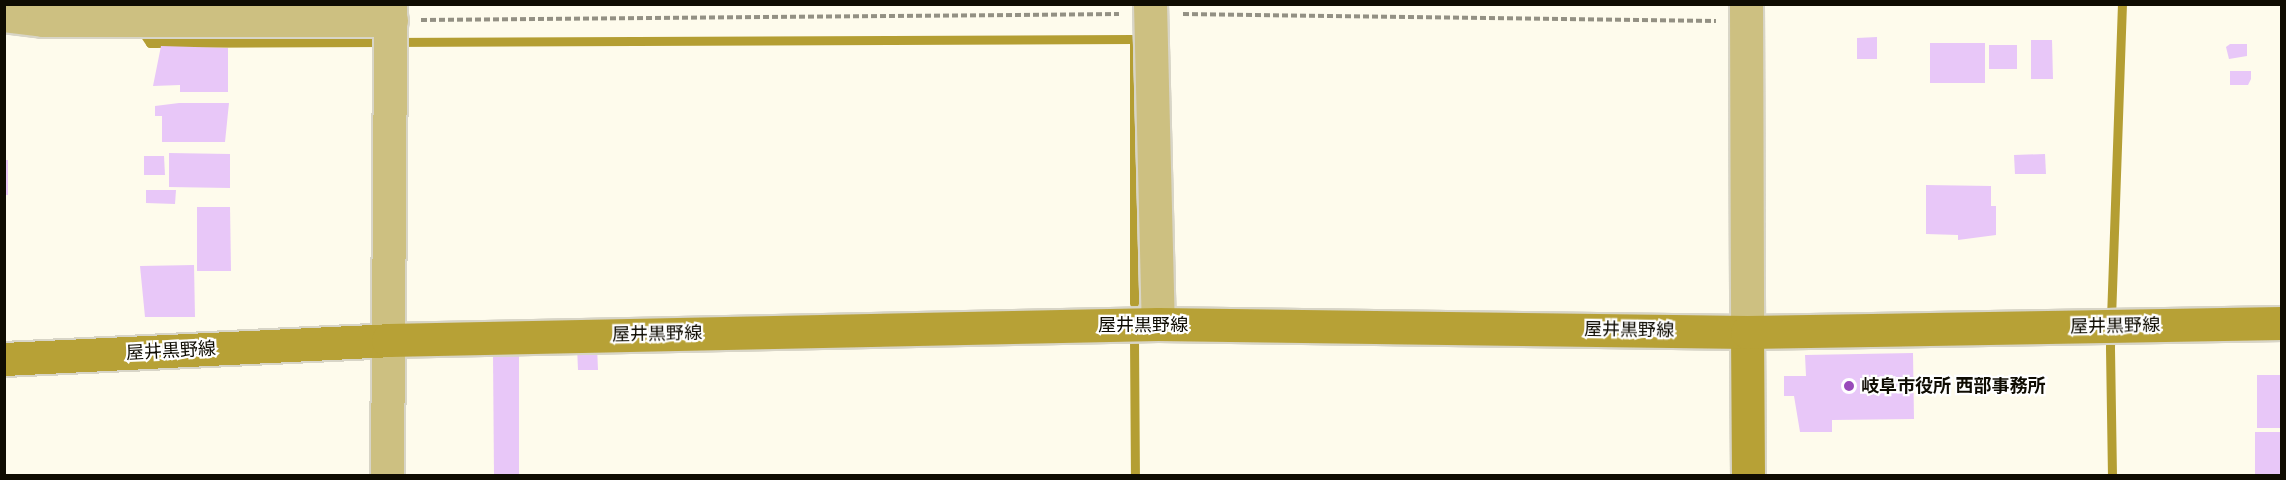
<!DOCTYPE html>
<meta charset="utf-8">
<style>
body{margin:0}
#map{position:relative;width:2286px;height:480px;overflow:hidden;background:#fefbec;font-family:"Roboto Serif","Noto Sans JP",serif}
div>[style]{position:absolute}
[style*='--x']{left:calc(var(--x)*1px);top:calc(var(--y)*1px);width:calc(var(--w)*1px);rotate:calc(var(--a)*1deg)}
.stream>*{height:9px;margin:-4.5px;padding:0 4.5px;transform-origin:4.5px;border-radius:4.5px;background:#b49e33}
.building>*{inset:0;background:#e8c7f8}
.path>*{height:4px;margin-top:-2px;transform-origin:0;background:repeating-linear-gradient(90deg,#939083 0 6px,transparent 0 9px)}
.roads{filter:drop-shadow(2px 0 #d8d5c7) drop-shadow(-2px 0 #d8d5c7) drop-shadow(0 2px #d8d5c7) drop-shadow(0 -2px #d8d5c7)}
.street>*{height:33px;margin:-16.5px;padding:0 16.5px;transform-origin:16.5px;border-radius:16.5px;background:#cdc081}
.secondary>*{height:33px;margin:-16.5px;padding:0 16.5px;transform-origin:16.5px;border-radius:16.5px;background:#b7a136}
.dots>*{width:16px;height:16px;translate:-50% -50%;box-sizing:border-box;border:3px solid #fff;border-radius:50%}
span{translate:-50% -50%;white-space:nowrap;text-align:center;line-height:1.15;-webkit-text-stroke:4.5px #fff;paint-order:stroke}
.street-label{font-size:18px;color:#0f0c02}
.poi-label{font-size:18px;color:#0f0c02;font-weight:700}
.left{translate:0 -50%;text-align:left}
.frame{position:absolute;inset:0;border:6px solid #0f0c02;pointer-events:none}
</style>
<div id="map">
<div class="stream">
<i style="--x:140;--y:28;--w:18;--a:56"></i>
<i style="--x:150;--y:43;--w:984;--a:-0.23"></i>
<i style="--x:1134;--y:39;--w:264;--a:90"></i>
<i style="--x:1134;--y:339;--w:137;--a:89.6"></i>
<i style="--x:2112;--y:476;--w:129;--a:-90.9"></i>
<i style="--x:2110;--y:347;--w:343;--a:-88"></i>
</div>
<div class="building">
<i style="clip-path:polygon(1877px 37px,1877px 59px,1857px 59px,1857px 38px)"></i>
<i style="clip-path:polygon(2031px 40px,2052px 40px,2053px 79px,2031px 79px)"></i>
<i style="clip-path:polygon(1930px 43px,1985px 43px,1985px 83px,1930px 83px)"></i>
<i style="clip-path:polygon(2230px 44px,2247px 44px,2247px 56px,2229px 59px,2226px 47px)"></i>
<i style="clip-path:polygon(1989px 45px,2017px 45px,2017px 69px,1989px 69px)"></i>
<i style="clip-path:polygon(161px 46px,228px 48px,228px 92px,180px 92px,180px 85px,153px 86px)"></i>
<i style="clip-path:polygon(2230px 71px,2251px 71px,2251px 79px,2248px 85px,2230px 85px)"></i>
<i style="clip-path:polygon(179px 103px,229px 103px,225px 142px,162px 142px,162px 116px,155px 116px,155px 106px)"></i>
<i style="clip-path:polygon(169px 153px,230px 154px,230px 188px,169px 187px)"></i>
<i style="clip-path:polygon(2045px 154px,2046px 174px,2015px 174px,2014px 155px)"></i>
<i style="clip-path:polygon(144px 156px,164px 156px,165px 175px,144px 175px)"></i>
<i style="clip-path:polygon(4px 160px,8px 160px,8px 195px,4px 195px)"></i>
<i style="clip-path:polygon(1926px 185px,1991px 186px,1991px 206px,1996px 206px,1996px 235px,1958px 240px,1958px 235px,1926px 234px)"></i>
<i style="clip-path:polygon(146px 190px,176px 190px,175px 204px,146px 203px)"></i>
<i style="clip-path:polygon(197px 207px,230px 207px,231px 271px,197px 271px)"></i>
<i style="clip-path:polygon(194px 265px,195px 317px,145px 317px,140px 266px)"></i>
<i style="clip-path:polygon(577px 346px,597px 346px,598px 370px,578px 370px)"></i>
<i style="clip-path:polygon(1913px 353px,1914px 419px,1832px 420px,1832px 432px,1800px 432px,1794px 396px,1784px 396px,1784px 376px,1806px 376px,1805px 355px)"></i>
<i style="clip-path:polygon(493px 355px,519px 355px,519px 476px,494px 476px)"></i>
<i style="clip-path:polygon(2257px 375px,2282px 375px,2282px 428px,2257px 428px)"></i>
<i style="clip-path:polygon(2255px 432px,2282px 432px,2282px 476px,2255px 476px)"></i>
</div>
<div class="path">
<i style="--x:1183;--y:14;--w:533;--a:0.75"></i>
<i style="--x:421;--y:20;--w:698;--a:-0.49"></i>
</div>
<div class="roads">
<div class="street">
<i style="--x:1150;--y:4;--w:320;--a:88.6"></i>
<i style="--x:1746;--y:4;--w:328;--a:89.8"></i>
<i style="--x:4;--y:15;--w:39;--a:7"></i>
<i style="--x:43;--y:20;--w:348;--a:0"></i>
<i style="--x:387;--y:476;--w:472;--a:-89.6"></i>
</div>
<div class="secondary">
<i style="--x:1747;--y:332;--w:144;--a:89.6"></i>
<i style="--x:4;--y:359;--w:384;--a:-2.8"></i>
<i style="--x:388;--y:340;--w:770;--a:-1.19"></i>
<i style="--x:1158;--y:324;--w:589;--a:0.78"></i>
<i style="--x:1747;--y:332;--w:535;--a:-0.96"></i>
</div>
</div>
<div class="dots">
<i style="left:1849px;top:386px;background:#994aba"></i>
</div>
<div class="street-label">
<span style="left:1143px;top:325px">屋井黒野線</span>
<span style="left:2115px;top:326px;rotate:-1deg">屋井黒野線</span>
<span style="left:1629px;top:330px;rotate:1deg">屋井黒野線</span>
<span style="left:657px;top:334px;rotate:-1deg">屋井黒野線</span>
<span style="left:171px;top:351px;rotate:-3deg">屋井黒野線</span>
</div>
<div class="poi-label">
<span class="left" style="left:1861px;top:386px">岐阜市役所 西部事務所</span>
</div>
<div class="frame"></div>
</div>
